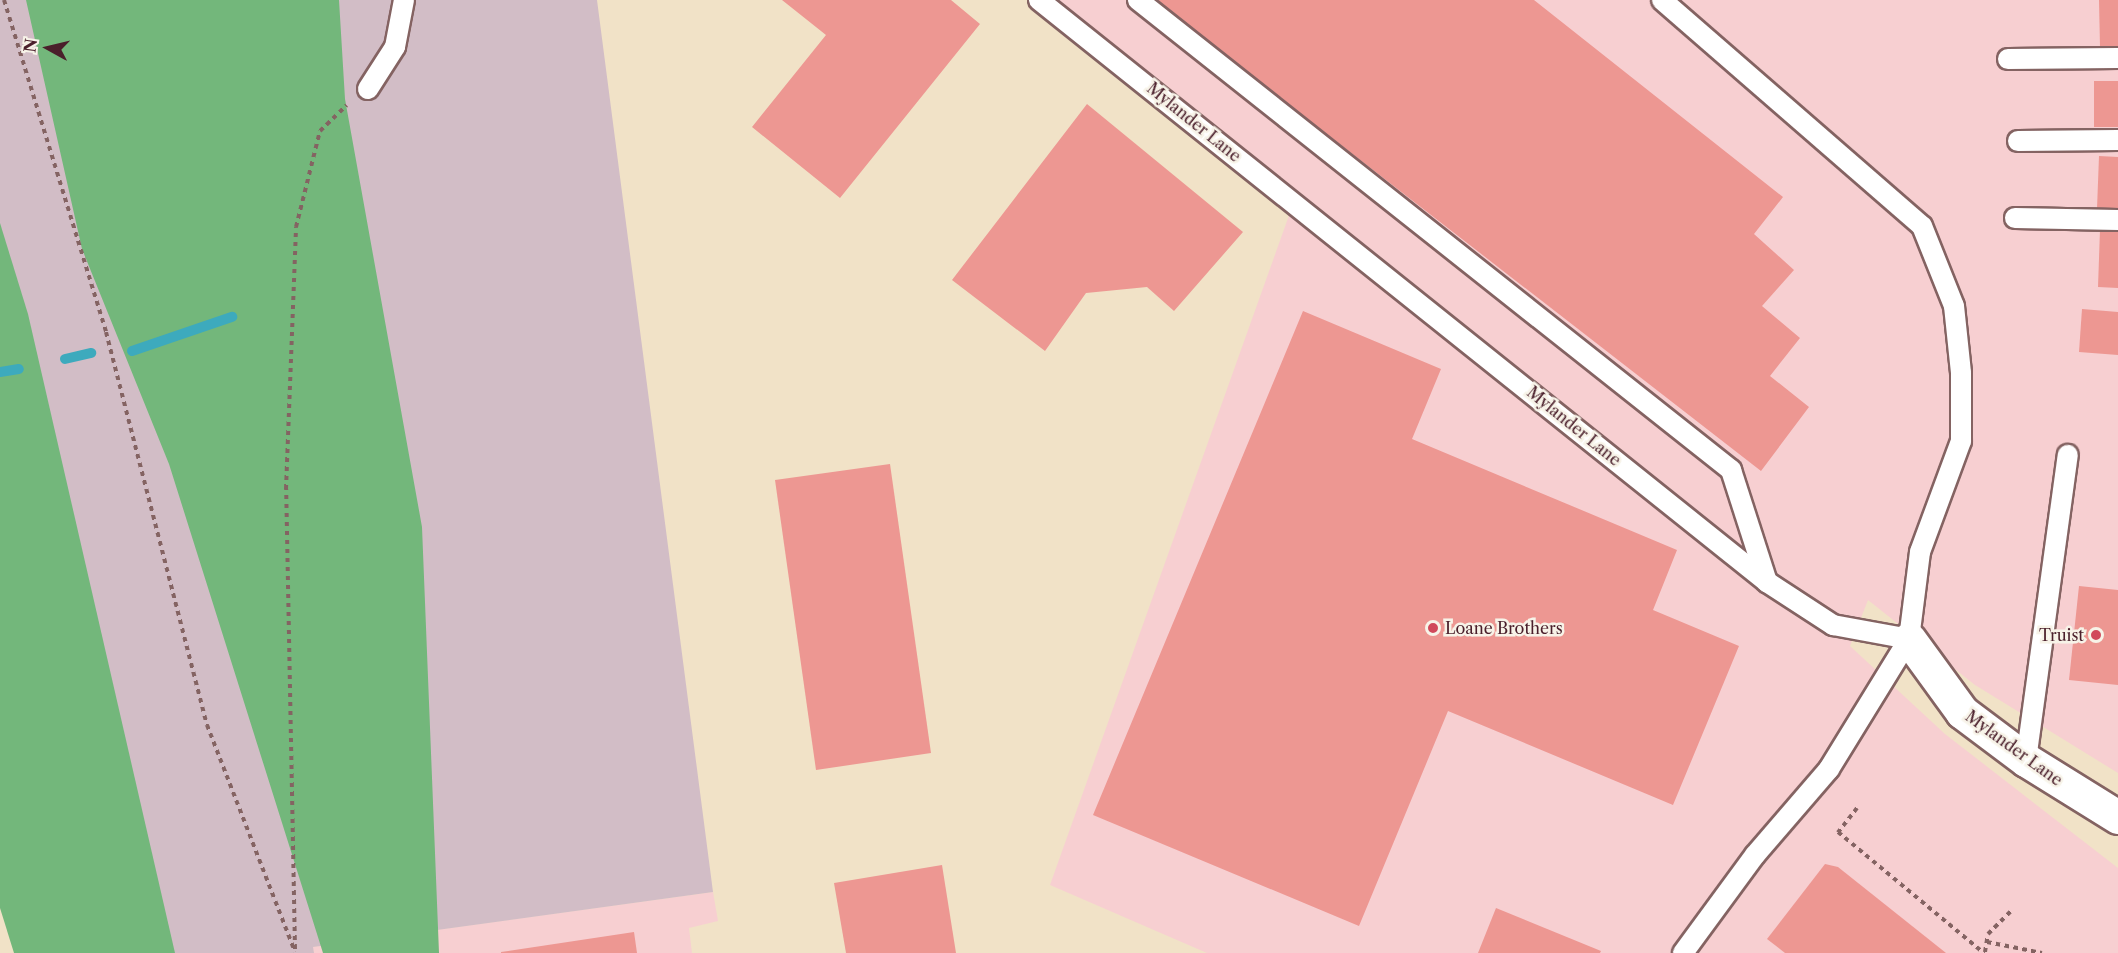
<!DOCTYPE html>
<style>
body{margin:0}
#map{position:relative;width:2118px;height:953px;overflow:hidden;background:#f1e2c7;font-family:"Libre Caslon Text",serif}
div>[style]{position:absolute}
[style*='--x']{left:calc(var(--x)*1px);top:calc(var(--y)*1px);width:calc(var(--w)*1px);rotate:calc(var(--a)*1deg)}
.built>*{inset:0;background:#f7cfd1}
.industrial>*{inset:0;background:#d2bdc6}
.forest>*{inset:0;background:#73b77b}
.stream>*{height:10px;margin:-5px;padding:0 5px;transform-origin:5px;border-radius:5px;background:#3daabd}
.building>*{inset:0;background:#ed9792}
.path>*{height:4px;margin-top:-2px;transform-origin:0;background:repeating-linear-gradient(90deg,#846362 0 4.5px,transparent 0 9px)}
.roads{filter:drop-shadow(2px 0 #846362) drop-shadow(-2px 0 #846362) drop-shadow(0 2px #846362) drop-shadow(0 -2px #846362)}
.lane>*{height:20px;margin:-10px;padding:0 10px;transform-origin:10px;border-radius:10px;background:#fff}
.street>*{height:33px;margin:-16.5px;padding:0 16.5px;transform-origin:16.5px;border-radius:16.5px;background:#fff}
.dots>*{width:16px;height:16px;translate:-50% -50%;box-sizing:border-box;border:3px solid #f7f3e8;border-radius:50%}
span{translate:-50% -50%;white-space:nowrap;text-align:center;line-height:1.15;-webkit-text-stroke:5px #f7f3e8;paint-order:stroke}
.street-label{font-size:16px;color:#4a1f2b}
.poi-label{font-size:16px;color:#4a1f2b}
.left{translate:0 -50%;text-align:left}
.right{translate:-100% -50%;text-align:right}
.north{position:absolute;left:18px;top:18px;width:60px;height:60px;-webkit-text-stroke:4px #f7f3e8;paint-order:stroke;rotate:278deg;font-size:16px;font-weight:700;line-height:24px;text-align:center;color:#4a1f2b}
.north::after{content:'';display:block;margin:auto;width:21px;height:27px;background:#4a1f2b;clip-path:polygon(50% 0,100% 100%,50% 72%,0 100%)}
</style>
<div id="map">
<div class="built">
<i style="clip-path:polygon(1042px 0,2118px 0,2118px 773px,1975px 685px,1868px 600px,1850px 646px,1945px 734px,2118px 868px,2118px 953px,1207px 953px,1050px 885px,1292px 207px)"></i>
<i style="clip-path:polygon(713px 892px,718px 921px,689px 928px,692px 953px,314px 953px,312px 947px)"></i>
</div>
<div class="industrial">
<i style="clip-path:polygon(0 0,597px 0,713px 892px,313px 947px,314px 953px,106px 953px,0 306px)"></i>
</div>
<div class="forest">
<i style="clip-path:polygon(26px 0,339px 0,345px 99px,422px 527px,439px 953px,323px 953px,169px 464px,82px 249px)"></i>
<i style="clip-path:polygon(0 223px,28px 314px,175px 953px,14px 953px,0 908px)"></i>
</div>
<div class="stream">
<i style="--x:132;--y:351;--w:106;--a:-18.8"></i>
<i style="--x:65;--y:359;--w:27;--a:-13"></i>
<i style="--x:0;--y:372;--w:19;--a:-9"></i>
</div>
<div class="building">
<i style="clip-path:polygon(782px 0,951px 0,980px 24px,840px 198px,752px 127px,826px 35px)"></i>
<i style="clip-path:polygon(1154px 0,1534px 0,1783px 197px,1754px 234px,1794px 270px,1762px 306px,1800px 338px,1770px 376px,1809px 407px,1761px 471px)"></i>
<i style="clip-path:polygon(2099px 0,2118px 0,2118px 47px,2100px 47px)"></i>
<i style="clip-path:polygon(2094px 81px,2118px 81px,2118px 127px,2094px 127px)"></i>
<i style="clip-path:polygon(1087px 104px,1243px 232px,1174px 311px,1147px 287px,1086px 293px,1045px 351px,952px 280px)"></i>
<i style="clip-path:polygon(2099px 156px,2118px 157px,2118px 210px,2097px 209px)"></i>
<i style="clip-path:polygon(2100px 230px,2118px 230px,2118px 288px,2098px 287px)"></i>
<i style="clip-path:polygon(2082px 309px,2118px 312px,2118px 355px,2079px 352px)"></i>
<i style="clip-path:polygon(1303px 311px,1441px 369px,1412px 439px,1677px 550px,1653px 610px,1739px 646px,1673px 805px,1448px 711px,1359px 926px,1093px 815px)"></i>
<i style="clip-path:polygon(890px 464px,931px 753px,816px 770px,775px 480px)"></i>
<i style="clip-path:polygon(2079px 586px,2118px 590px,2118px 685px,2069px 680px)"></i>
<i style="clip-path:polygon(1825px 864px,1838px 867px,1946px 953px,1785px 953px,1767px 939px)"></i>
<i style="clip-path:polygon(942px 865px,956px 953px,846px 953px,834px 883px)"></i>
<i style="clip-path:polygon(1496px 908px,1601px 951px,1600px 953px,1478px 953px)"></i>
<i style="clip-path:polygon(634px 932px,637px 953px,501px 953px,501px 952px)"></i>
</div>
<div class="path">
<i style="--x:4;--y:0;--w:347;--a:72.9"></i>
<i style="--x:106;--y:332;--w:406;--a:75.6"></i>
<i style="--x:207;--y:725;--w:243;--a:68.8"></i>
<i style="--x:1857;--y:808;--w:31;--a:128"></i>
<i style="--x:1838;--y:832;--w:190;--a:39.7"></i>
<i style="--x:1987;--y:942;--w:56;--a:11.3"></i>
<i style="--x:295;--y:949;--w:460;--a:-91.1"></i>
<i style="--x:286;--y:489;--w:262;--a:-87.8"></i>
<i style="--x:296;--y:227;--w:99;--a:-76"></i>
<i style="--x:320;--y:131;--w:37;--a:-44"></i>
<i style="--x:1985;--y:952;--w:18;--a:-81"></i>
<i style="--x:1988;--y:934;--w:35;--a:-45"></i>
</div>
<div class="roads">
<div class="lane">
<i style="--x:1039;--y:0;--w:932;--a:38.64"></i>
<i style="--x:1767;--y:582;--w:79;--a:33.1"></i>
<i style="--x:1833;--y:625;--w:77;--a:10.4"></i>
<i style="--x:1138;--y:0;--w:757;--a:38.4"></i>
<i style="--x:1731;--y:470;--w:118;--a:72.2"></i>
<i style="--x:1662;--y:0;--w:344;--a:41"></i>
<i style="--x:1922;--y:226;--w:86;--a:68.2"></i>
<i style="--x:1954;--y:306;--w:67;--a:84"></i>
<i style="--x:1961;--y:373;--w:68;--a:90"></i>
<i style="--x:1961;--y:441;--w:118;--a:110.3"></i>
<i style="--x:1920;--y:552;--w:88;--a:97.2"></i>
<i style="--x:1909;--y:639;--w:153;--a:121.6"></i>
<i style="--x:1829;--y:769;--w:113;--a:130.7"></i>
<i style="--x:1755;--y:855;--w:122;--a:126.3"></i>
<i style="--x:2008;--y:59;--w:110;--a:-0.5"></i>
<i style="--x:368;--y:89;--w:50;--a:-57.3"></i>
<i style="--x:395;--y:47;--w:48;--a:-79.2"></i>
<i style="--x:2018;--y:141;--w:100;--a:-0.6"></i>
<i style="--x:2015;--y:218;--w:103;--a:1.1"></i>
<i style="--x:2026;--y:760;--w:308;--a:-82.2"></i>
</div>
<div class="street">
<i style="--x:1909;--y:639;--w:90;--a:54"></i>
<i style="--x:1962;--y:712;--w:80;--a:36.9"></i>
<i style="--x:2026;--y:760;--w:108;--a:31.8"></i>
</div>
</div>
<div class="dots">
<i style="left:1433px;top:628px;background:#d1495b"></i>
<i style="left:2096px;top:635px;background:#d1495b"></i>
</div>
<div class="street-label">
<span style="left:1194px;top:122px;rotate:39deg">Mylander Lane</span>
<span style="left:1574px;top:426px;rotate:39deg">Mylander Lane</span>
<span style="left:2014px;top:748px;rotate:36deg">Mylander Lane</span>
</div>
<div class="poi-label">
<span class="left" style="left:1445px;top:628px">Loane Brothers</span>
<span class="right" style="left:2084px;top:635px">Truist</span>
</div>
<div class="north">N</div>
</div>
